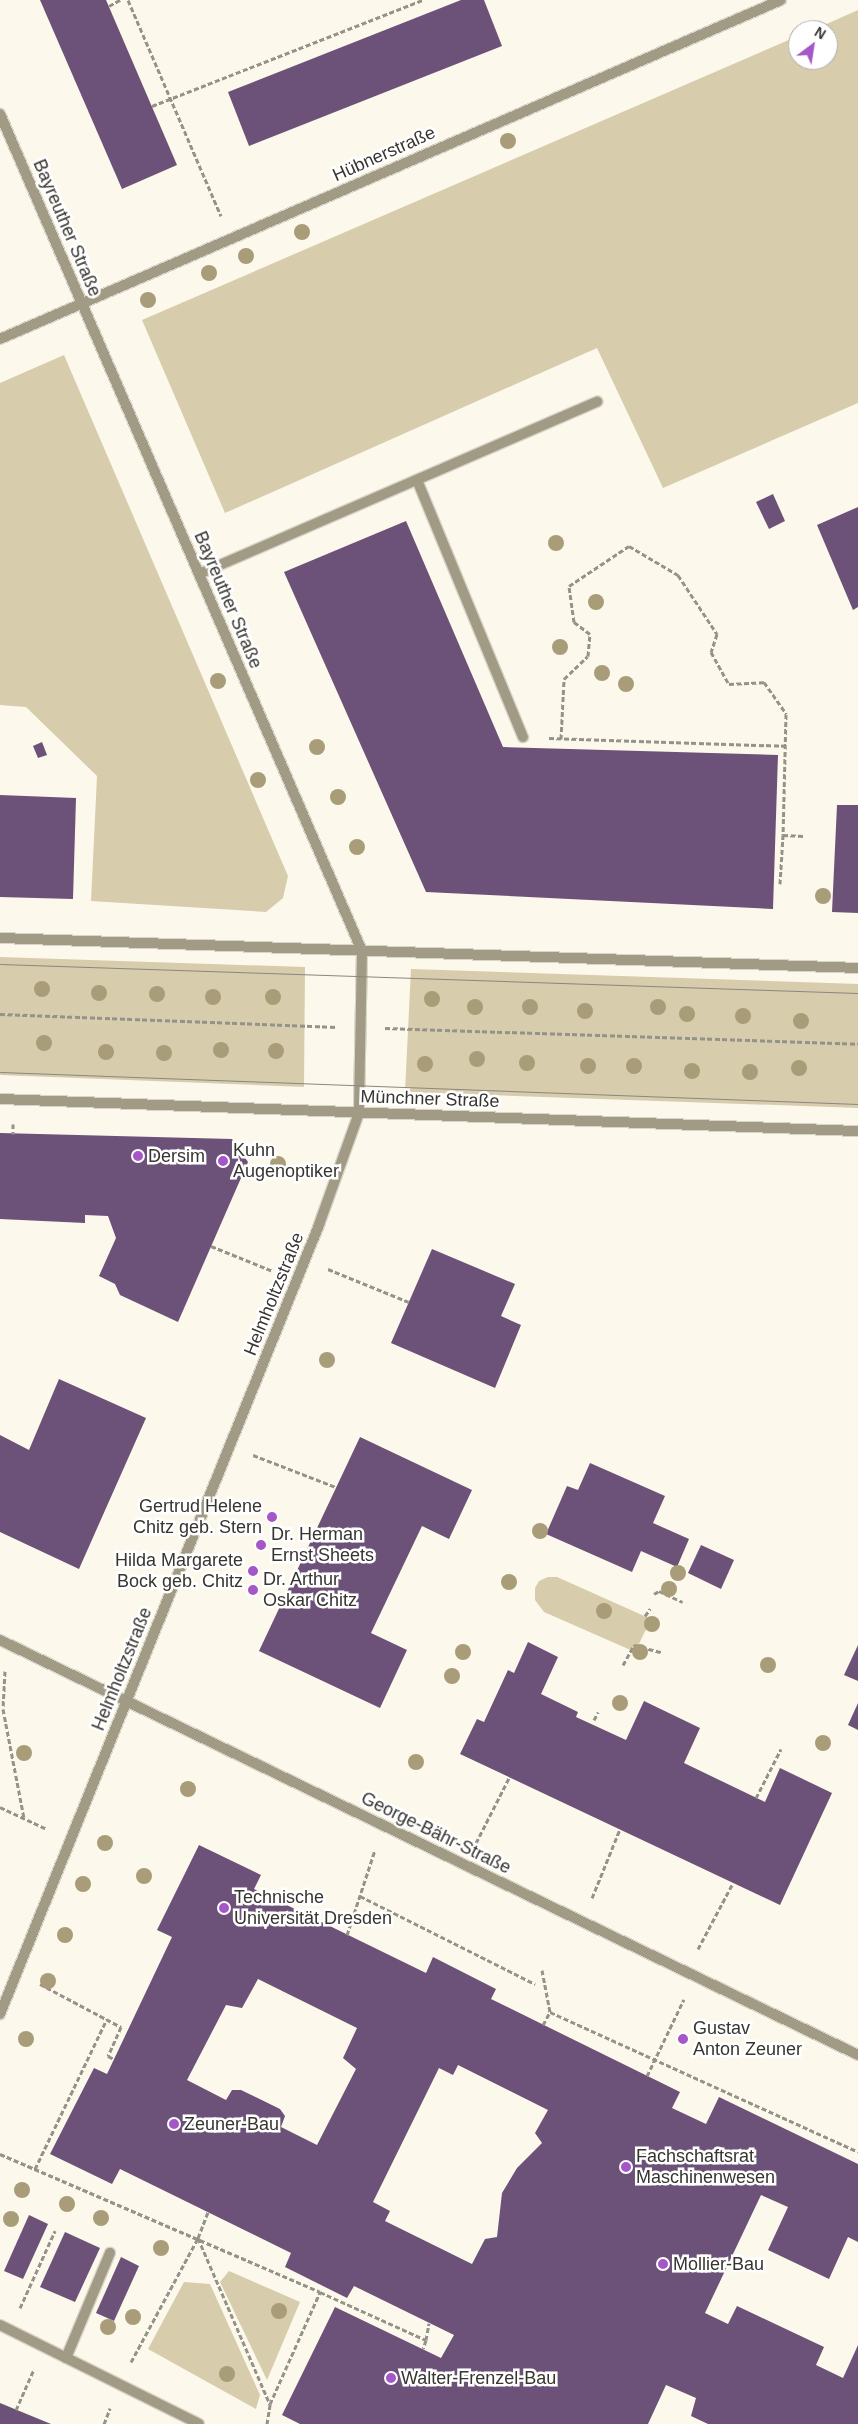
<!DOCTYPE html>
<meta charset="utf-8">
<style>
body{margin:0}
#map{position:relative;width:858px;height:2424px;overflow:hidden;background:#fcf8eb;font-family:Arial,sans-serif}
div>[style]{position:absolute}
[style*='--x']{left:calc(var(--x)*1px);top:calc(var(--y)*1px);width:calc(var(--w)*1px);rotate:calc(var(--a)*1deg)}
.green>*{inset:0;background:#d7ccac}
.building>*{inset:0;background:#6c5278}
.path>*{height:3px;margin-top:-1.5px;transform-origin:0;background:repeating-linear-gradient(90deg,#959289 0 5px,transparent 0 7.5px)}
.roads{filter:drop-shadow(1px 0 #d9d5c9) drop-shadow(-1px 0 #d9d5c9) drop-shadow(0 1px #d9d5c9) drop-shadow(0 -1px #d9d5c9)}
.service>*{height:10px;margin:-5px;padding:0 5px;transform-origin:5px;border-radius:5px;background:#a19a85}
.minor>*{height:10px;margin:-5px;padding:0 5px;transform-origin:5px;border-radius:5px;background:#a19a85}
.tertiary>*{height:10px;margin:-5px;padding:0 5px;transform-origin:5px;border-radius:5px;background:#a19a85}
.tram>*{height:1px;margin:-0.5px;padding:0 0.5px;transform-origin:0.5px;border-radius:0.5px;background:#8a877f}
.trees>*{width:16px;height:16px;margin:-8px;border-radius:50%;background:#a89d78}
.dots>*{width:14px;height:14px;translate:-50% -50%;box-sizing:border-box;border:2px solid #fff;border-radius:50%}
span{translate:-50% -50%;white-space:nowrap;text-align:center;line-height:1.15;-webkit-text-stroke:5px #fff;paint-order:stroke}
.street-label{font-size:18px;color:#373530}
.poi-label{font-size:18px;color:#373530}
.left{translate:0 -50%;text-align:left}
.right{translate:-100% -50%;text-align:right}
.north{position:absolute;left:788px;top:20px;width:50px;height:50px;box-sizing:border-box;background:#fff;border:1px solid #afaeac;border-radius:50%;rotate:31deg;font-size:14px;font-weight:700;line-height:20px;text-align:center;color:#373530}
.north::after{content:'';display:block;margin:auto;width:18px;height:22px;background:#a556c7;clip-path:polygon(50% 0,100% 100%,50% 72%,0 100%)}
</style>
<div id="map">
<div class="green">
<i style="clip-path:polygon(858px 10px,858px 403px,663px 488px,597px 348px,225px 513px,142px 320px,798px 36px,798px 60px,828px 60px,828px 30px,813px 30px)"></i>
<i style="clip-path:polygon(64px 355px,288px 876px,283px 898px,266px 912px,91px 901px,97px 776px,26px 707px,0 705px,0 383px)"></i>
<i style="clip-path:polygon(0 957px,305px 967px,304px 1087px,0 1075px)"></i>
<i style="clip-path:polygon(411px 969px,858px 984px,858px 1108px,405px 1092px)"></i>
<i style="clip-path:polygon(548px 1577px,557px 1577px,651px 1619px,635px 1652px,544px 1612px,535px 1600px,535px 1588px,539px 1581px)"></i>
<i style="clip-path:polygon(229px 2271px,300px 2302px,267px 2380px,220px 2282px)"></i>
<i style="clip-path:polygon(184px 2282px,210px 2284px,260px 2395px,256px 2409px,148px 2349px)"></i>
</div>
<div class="building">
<i style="clip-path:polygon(40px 0,106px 0,177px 165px,122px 189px)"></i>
<i style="clip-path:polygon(461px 0,484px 0,502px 46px,249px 146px,228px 92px)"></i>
<i style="clip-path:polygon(773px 494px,785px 521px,769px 529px,756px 502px)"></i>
<i style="clip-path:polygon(858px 507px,858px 607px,853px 610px,817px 525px)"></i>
<i style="clip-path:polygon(406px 521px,503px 747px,778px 755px,773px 909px,426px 892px,284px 572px)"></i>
<i style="clip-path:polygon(42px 742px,47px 755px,38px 758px,33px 746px)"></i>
<i style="clip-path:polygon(0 795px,76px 798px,73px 899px,0 897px)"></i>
<i style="clip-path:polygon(837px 805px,858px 805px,858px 913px,832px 912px)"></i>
<i style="clip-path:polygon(0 1133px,232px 1139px,248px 1162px,178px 1322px,120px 1295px,115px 1284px,99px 1276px,116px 1238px,108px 1216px,85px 1215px,85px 1223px,0 1219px)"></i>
<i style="clip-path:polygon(432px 1249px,515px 1284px,501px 1316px,521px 1325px,495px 1388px,391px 1343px)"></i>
<i style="clip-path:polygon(59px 1379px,146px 1418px,79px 1569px,0 1532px,0 1435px,29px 1450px)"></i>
<i style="clip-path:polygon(360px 1437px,472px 1490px,449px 1539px,422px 1526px,371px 1633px,407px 1650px,380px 1708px,259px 1651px)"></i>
<i style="clip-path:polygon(590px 1463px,665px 1496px,653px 1523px,689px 1539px,677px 1567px,641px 1551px,632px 1572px,546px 1534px,567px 1486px,578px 1490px)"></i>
<i style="clip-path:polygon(701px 1545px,734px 1560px,721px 1589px,688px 1573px)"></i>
<i style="clip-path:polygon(528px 1642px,558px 1657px,541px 1694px,578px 1712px,576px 1717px,626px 1740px,644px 1701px,700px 1728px,684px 1763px,765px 1802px,780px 1768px,832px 1793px,780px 1905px,460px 1754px,477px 1719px,484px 1722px,508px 1670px,514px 1673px)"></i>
<i style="clip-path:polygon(858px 1645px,858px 1681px,844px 1675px)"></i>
<i style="clip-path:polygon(858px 1703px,858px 1730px,848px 1725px)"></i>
<i style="clip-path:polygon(evenodd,199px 1845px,261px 1875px,254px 1889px,426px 1973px,433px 1957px,496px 1989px,491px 1999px,680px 2092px,672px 2108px,706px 2124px,719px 2097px,858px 2164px,858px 2242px,848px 2237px,829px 2279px,768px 2250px,788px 2207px,761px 2195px,705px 2313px,728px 2324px,737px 2306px,824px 2347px,816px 2365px,843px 2378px,858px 2345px,858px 2424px,708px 2424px,691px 2416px,696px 2398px,666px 2385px,648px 2424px,300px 2424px,282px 2415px,335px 2307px,441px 2358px,454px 2335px,354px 2286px,347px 2298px,285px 2267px,291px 2253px,120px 2169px,112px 2184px,50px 2154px,94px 2068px,107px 2074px,172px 1937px,157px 1930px,199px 1845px,258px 1979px,357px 2028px,343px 2058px,356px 2069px,317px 2145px,281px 2127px,285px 2116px,280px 2109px,241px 2090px,232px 2090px,226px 2100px,187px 2080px,226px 2005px,242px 2008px,258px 1979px,199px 1845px,458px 2065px,548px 2110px,535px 2133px,542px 2143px,517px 2168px,502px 2193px,497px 2237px,485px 2239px,472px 2264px,385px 2221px,390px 2211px,373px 2202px,439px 2068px,453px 2075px,458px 2065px)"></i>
<i style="clip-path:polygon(29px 2215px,48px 2224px,23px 2279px,4px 2271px)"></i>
<i style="clip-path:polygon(65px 2232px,100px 2248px,75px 2302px,40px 2287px)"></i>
<i style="clip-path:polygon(121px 2257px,139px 2266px,114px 2321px,96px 2313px)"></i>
<i style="clip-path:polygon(0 2403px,51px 2424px,0 2424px)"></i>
</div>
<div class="path">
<i style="--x:128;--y:0;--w:235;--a:66.7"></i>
<i style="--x:109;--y:6;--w:13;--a:-29"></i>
<i style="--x:152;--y:106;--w:291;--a:-21.4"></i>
<i style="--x:549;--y:738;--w:236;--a:1.9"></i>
<i style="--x:561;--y:739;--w:60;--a:-87.1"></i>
<i style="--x:564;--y:679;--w:33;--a:-44"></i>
<i style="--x:588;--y:656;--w:22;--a:-85"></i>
<i style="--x:590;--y:634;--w:20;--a:-143"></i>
<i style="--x:574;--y:622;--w:36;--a:-98"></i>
<i style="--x:569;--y:586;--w:72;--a:-33.7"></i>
<i style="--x:629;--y:546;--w:57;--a:30.6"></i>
<i style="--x:678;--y:575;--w:71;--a:56.5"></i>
<i style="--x:717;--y:634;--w:19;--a:108"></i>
<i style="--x:711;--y:652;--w:37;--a:61"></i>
<i style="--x:729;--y:684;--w:35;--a:-3"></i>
<i style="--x:764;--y:682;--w:39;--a:55"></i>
<i style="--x:786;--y:714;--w:121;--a:91.4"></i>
<i style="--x:783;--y:835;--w:21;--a:3"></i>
<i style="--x:780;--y:884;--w:49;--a:-86.5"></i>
<i style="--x:0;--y:1014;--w:337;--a:2.2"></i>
<i style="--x:385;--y:1028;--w:473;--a:1.9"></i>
<i style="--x:13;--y:1124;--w:10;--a:90"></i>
<i style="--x:211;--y:1246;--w:67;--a:22"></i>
<i style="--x:328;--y:1269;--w:87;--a:22.2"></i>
<i style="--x:253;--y:1455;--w:89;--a:21.1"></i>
<i style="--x:654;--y:1594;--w:6;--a:-31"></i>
<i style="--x:659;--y:1591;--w:26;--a:25"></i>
<i style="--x:645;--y:1616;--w:9;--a:-54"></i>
<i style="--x:623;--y:1665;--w:23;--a:-61"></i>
<i style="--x:634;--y:1645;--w:28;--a:15"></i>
<i style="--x:5;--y:1671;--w:38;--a:93"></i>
<i style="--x:3;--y:1709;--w:111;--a:79.1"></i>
<i style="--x:594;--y:1720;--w:9;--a:-63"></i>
<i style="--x:756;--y:1798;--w:55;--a:-63"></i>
<i style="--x:0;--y:1807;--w:52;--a:25.1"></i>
<i style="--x:476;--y:1843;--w:75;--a:-63.1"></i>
<i style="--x:360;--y:1896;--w:196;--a:26.7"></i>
<i style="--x:592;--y:1898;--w:74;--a:-67.9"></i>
<i style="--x:347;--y:1935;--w:89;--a:-71.8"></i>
<i style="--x:698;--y:1949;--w:75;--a:-62.1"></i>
<i style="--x:542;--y:1970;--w:43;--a:79.2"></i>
<i style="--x:40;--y:1984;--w:92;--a:28"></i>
<i style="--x:121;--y:2027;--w:32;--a:114"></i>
<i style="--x:108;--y:2056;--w:7;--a:27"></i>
<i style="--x:543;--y:2025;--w:15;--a:-62"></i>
<i style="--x:550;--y:2012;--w:338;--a:24.4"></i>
<i style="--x:647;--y:2076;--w:85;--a:-64.3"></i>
<i style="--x:0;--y:2154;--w:348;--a:23.3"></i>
<i style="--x:35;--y:2169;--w:166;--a:-64.4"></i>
<i style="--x:198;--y:2238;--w:181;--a:66.6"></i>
<i style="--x:20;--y:2308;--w:85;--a:-65.6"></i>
<i style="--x:426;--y:2340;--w:17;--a:-80"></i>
<i style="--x:131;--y:2362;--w:141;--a:-61.6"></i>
<i style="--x:198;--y:2238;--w:28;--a:-69"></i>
<i style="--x:16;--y:2410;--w:45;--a:-66.3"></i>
<i style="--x:104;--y:2424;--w:17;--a:-69"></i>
<i style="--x:267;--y:2424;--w:20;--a:-81"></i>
<i style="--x:270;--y:2404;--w:123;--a:-65.9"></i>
<i style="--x:320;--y:2292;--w:116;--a:24.4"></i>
<i style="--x:426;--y:2340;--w:9;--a:108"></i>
</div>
<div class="roads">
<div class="service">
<i style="--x:417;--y:480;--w:278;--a:67.6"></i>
<i style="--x:199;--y:574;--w:434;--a:-23.4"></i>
<i style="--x:0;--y:2325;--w:222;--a:26.4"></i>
<i style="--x:66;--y:2358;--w:114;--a:-67.3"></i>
</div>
<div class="minor">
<i style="--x:0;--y:114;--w:912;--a:66.61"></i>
<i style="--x:362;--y:951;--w:162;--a:91.1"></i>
<i style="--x:359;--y:1113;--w:119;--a:109.7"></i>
<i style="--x:319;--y:1225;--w:851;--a:112.01"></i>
<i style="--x:0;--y:339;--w:851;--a:-23.46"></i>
<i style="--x:0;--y:1640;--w:953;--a:25.81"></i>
</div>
<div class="tertiary">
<i style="--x:0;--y:938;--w:859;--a:2"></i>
<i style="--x:0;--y:1099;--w:859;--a:2.14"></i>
</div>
</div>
<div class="tram">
<i style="--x:0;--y:964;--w:858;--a:1.94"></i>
<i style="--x:0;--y:1072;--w:859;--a:2.14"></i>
</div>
<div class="trees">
<i style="left:508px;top:141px"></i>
<i style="left:302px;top:232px"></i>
<i style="left:246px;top:256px"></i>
<i style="left:209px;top:273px"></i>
<i style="left:148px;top:300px"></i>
<i style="left:556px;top:543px"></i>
<i style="left:596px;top:602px"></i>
<i style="left:560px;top:647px"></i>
<i style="left:602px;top:673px"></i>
<i style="left:218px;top:681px"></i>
<i style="left:626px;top:684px"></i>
<i style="left:317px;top:747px"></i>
<i style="left:258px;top:780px"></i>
<i style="left:338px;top:797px"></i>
<i style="left:357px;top:847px"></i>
<i style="left:823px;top:896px"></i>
<i style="left:42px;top:989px"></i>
<i style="left:99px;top:993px"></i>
<i style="left:157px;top:994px"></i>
<i style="left:213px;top:997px"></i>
<i style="left:273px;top:997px"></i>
<i style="left:432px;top:999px"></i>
<i style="left:475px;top:1007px"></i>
<i style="left:530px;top:1007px"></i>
<i style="left:658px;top:1007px"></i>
<i style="left:585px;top:1011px"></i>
<i style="left:687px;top:1014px"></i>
<i style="left:743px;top:1016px"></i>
<i style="left:801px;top:1021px"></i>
<i style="left:44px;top:1043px"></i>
<i style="left:221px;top:1050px"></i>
<i style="left:276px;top:1051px"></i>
<i style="left:106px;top:1052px"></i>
<i style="left:164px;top:1053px"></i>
<i style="left:477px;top:1059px"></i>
<i style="left:527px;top:1063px"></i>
<i style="left:425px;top:1064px"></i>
<i style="left:588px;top:1066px"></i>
<i style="left:634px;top:1066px"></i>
<i style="left:799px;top:1068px"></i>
<i style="left:692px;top:1071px"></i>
<i style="left:750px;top:1072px"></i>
<i style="left:278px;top:1164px"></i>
<i style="left:327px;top:1360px"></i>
<i style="left:540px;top:1531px"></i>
<i style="left:678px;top:1573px"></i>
<i style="left:509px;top:1582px"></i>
<i style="left:669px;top:1589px"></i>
<i style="left:604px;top:1611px"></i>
<i style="left:652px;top:1624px"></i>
<i style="left:463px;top:1652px"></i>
<i style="left:640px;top:1652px"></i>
<i style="left:768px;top:1665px"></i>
<i style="left:452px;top:1676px"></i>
<i style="left:620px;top:1703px"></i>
<i style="left:823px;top:1743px"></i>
<i style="left:24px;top:1753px"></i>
<i style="left:416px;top:1762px"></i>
<i style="left:188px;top:1789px"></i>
<i style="left:105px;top:1843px"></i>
<i style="left:144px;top:1876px"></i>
<i style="left:83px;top:1884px"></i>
<i style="left:65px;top:1935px"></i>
<i style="left:48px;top:1981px"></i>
<i style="left:26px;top:2039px"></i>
<i style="left:22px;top:2190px"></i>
<i style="left:67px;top:2204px"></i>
<i style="left:101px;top:2218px"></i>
<i style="left:11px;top:2219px"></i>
<i style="left:161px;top:2248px"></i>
<i style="left:279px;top:2311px"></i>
<i style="left:133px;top:2317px"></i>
<i style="left:108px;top:2327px"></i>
<i style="left:227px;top:2374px"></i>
</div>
<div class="dots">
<i style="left:138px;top:1156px;background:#a556c7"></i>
<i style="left:223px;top:1161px;background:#a556c7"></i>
<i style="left:272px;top:1517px;background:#a556c7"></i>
<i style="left:261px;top:1545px;background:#a556c7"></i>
<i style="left:253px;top:1571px;background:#a556c7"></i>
<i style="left:253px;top:1590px;background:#a556c7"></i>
<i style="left:224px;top:1908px;background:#a556c7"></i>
<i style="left:683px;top:2039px;background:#a556c7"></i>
<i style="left:174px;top:2124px;background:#a556c7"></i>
<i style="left:626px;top:2167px;background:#a556c7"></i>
<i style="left:663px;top:2264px;background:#a556c7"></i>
<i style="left:391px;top:2378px;background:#a556c7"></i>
</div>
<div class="street-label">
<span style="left:384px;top:154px;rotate:-24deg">Hübnerstraße</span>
<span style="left:67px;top:228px;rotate:67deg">Bayreuther Straße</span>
<span style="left:228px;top:600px;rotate:67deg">Bayreuther Straße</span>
<span style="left:430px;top:1099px;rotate:2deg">Münchner Straße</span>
<span style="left:274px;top:1294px;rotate:-68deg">Helmholtzstraße</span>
<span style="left:122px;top:1669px;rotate:-68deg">Helmholtzstraße</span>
<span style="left:436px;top:1833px;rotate:26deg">George-Bähr-Straße</span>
</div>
<div class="poi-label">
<span class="left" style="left:233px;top:1161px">Kuhn<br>Augenoptiker</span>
<span class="left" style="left:148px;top:1156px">Dersim</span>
<span class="right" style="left:262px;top:1517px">Gertrud Helene<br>Chitz geb. Stern</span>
<span class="left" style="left:271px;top:1545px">Dr. Herman<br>Ernst Sheets</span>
<span class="right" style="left:243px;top:1571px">Hilda Margarete<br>Bock geb. Chitz</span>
<span class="left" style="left:263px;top:1590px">Dr. Arthur<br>Oskar Chitz</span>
<span class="left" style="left:234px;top:1908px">Technische<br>Universität Dresden</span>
<span class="left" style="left:693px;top:2039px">Gustav<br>Anton Zeuner</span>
<span class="left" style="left:184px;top:2124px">Zeuner-Bau</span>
<span class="left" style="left:636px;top:2167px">Fachschaftsrat<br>Maschinenwesen</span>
<span class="left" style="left:673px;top:2264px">Mollier-Bau</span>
<span class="left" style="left:401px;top:2378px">Walter-Frenzel-Bau</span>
</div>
<div class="north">N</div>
</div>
